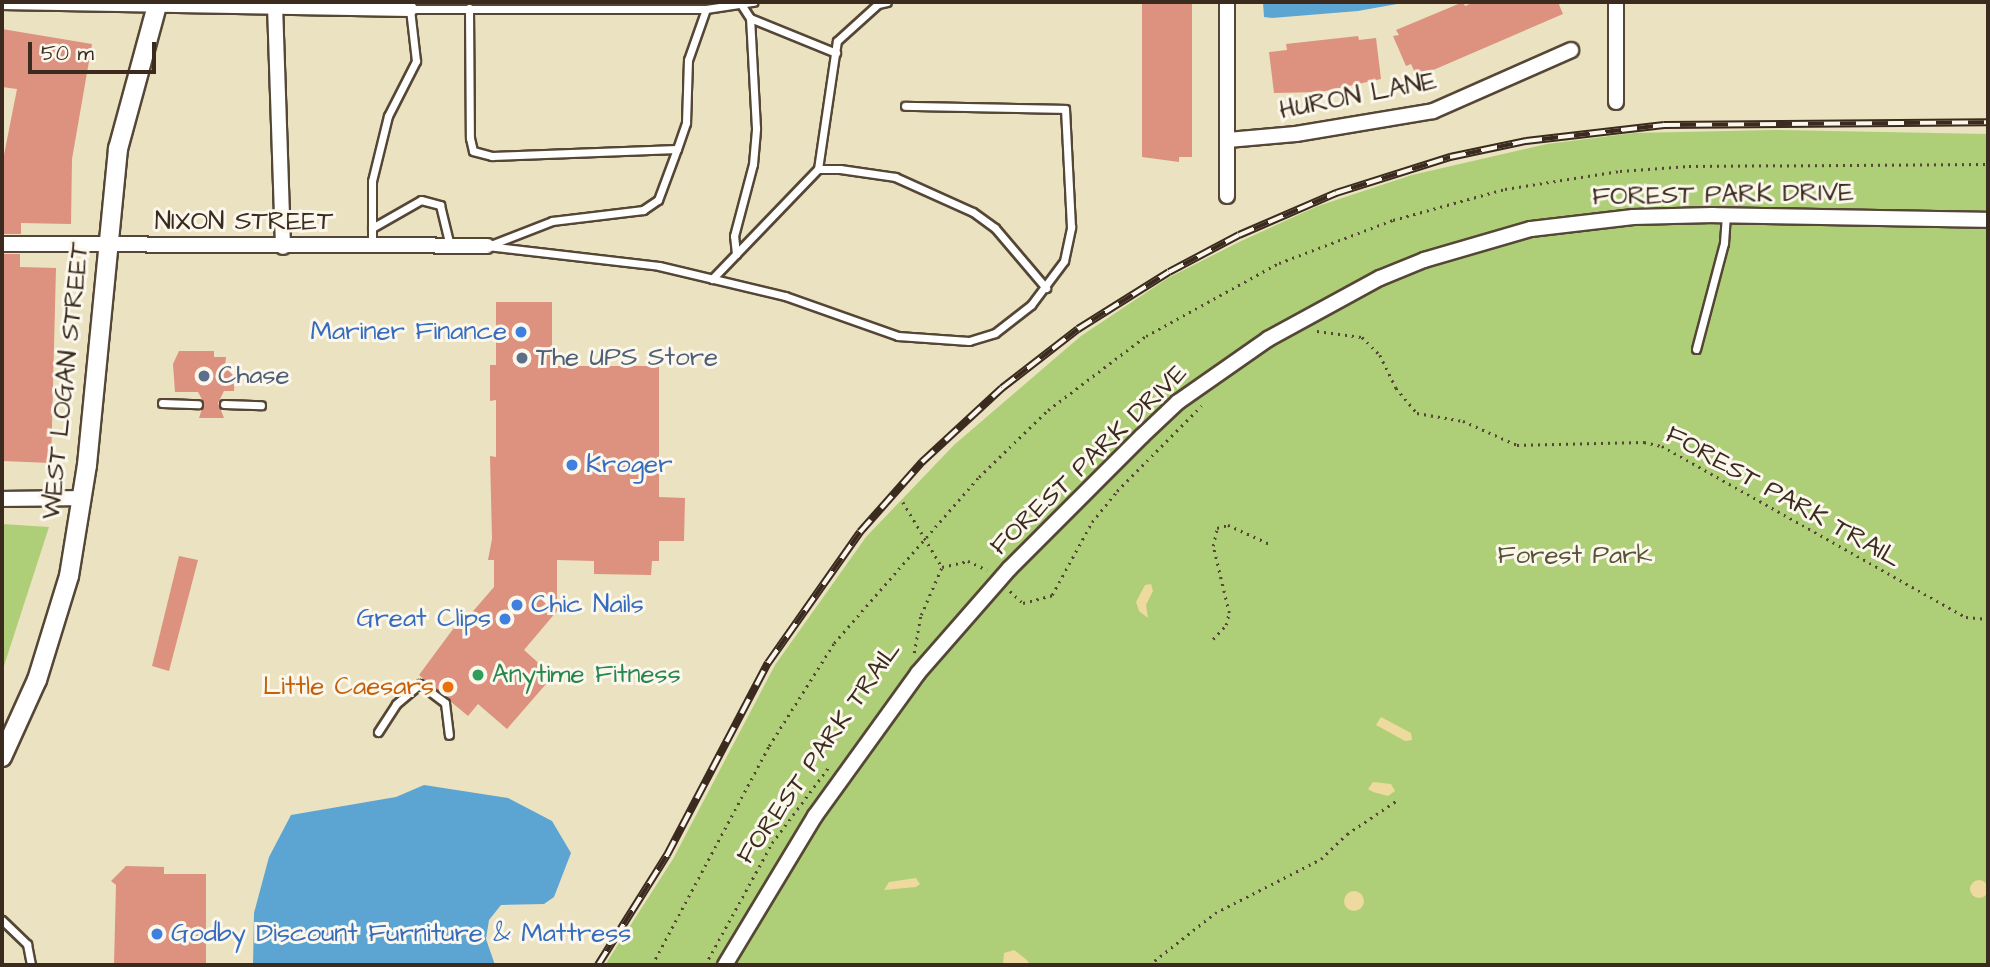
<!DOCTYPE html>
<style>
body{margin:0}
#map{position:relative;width:1990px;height:967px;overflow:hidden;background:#eae2c0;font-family:"Architects Daughter",sans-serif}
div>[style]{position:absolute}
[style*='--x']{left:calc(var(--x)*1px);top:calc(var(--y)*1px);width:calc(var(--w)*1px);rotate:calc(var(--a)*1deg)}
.green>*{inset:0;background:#aecf77}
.sand>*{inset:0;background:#eeda9e}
.round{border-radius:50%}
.water>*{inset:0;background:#5ca5d3}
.building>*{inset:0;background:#dd917f}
.path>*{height:2.5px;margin-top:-1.25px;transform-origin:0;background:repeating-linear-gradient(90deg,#554636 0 2px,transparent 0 7px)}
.roads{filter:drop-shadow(2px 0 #554636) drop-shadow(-2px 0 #554636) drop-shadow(0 2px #554636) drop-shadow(0 -2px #554636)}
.service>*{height:7px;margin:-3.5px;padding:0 3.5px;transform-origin:3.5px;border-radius:3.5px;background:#fff}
.minor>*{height:14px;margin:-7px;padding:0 7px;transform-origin:7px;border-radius:7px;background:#fff}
.tertiary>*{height:18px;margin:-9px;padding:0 9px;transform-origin:9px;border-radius:9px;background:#fff}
.rail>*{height:8px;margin-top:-4px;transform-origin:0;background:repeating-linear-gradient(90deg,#fbf7ec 0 16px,#3b2a1e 0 32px);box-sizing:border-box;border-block:2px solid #3b2a1e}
.dots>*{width:19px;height:19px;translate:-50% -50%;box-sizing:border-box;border:4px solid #fbf7ec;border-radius:50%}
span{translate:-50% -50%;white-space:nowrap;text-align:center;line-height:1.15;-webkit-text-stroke:6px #fbf7ec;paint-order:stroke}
.street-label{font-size:26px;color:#3b2a1e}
.shop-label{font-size:26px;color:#366cbe}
.right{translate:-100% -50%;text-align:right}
.left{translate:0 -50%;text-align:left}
.service-label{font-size:26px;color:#4e5e75}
.park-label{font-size:26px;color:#585334}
.leisure-label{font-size:26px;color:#27864d}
.food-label{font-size:26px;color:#c56008}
.frame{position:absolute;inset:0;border:4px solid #3b2a1e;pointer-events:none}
.scale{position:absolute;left:28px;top:42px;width:128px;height:32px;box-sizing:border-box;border:4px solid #3b2a1e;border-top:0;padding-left:9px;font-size:21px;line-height:24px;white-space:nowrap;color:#3b2a1e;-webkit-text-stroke:5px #fbf7ec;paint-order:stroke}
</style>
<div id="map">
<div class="green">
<i style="clip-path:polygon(1774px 130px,1988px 134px,1988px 965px,605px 965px,673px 859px,775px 665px,866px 537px,954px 445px,1081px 336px,1168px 278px,1239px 242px,1318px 206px,1412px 175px,1547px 144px,1634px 133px)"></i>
<i style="clip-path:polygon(2px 524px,49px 527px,2px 672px)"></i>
</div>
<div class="sand">
<i style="clip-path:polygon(1151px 584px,1153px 591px,1146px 605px,1148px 618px,1139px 611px,1136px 602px,1145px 585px)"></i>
<i style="clip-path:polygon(1381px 717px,1411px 733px,1412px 740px,1405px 741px,1376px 725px)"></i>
<i style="clip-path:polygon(1373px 782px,1391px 784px,1395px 791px,1388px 796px,1373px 792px,1368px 789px)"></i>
<i style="clip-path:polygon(916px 878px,920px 884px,916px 887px,884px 890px,889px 882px)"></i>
<i class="round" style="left:1970px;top:880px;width:18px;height:18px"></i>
<i class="round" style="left:1344px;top:891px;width:20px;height:20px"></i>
<i style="clip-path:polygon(1014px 950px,1027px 960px,1030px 965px,1003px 964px,1004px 953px)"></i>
</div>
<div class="water">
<i style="clip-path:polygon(1263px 2px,1408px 2px,1358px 11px,1272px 18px,1264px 17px)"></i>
<i style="clip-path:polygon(424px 785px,508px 798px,552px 821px,571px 853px,554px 897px,544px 904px,501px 905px,489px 920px,486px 939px,495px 965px,253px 965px,254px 913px,269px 857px,291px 815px,396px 797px)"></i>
</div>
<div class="building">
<i style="clip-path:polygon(1142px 2px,1192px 2px,1192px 157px,1179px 157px,1179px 162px,1142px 157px)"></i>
<i style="clip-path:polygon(1463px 2px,1465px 6px,1475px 2px,1558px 2px,1563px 14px,1417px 77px,1411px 64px,1406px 66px,1393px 36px,1399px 35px,1396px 30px)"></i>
<i style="clip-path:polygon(2px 29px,92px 44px,72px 159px,71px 224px,21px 223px,21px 234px,2px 234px,2px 165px,17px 89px,2px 87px)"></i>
<i style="clip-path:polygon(1358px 36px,1359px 40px,1376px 38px,1381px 79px,1321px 92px,1274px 93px,1269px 52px,1287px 50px,1286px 44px)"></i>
<i style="clip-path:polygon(2px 254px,20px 254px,20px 267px,56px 268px,51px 463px,2px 461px)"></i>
<i style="clip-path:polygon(496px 302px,552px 302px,552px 366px,659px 366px,659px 497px,685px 498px,684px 541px,659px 541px,659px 561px,652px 561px,651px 575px,594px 574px,594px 561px,557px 560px,557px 611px,524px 650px,553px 676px,507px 729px,478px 704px,468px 716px,419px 675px,459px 621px,462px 624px,494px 587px,494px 560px,488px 560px,492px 539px,490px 456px,496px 457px,496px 400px,490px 401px,490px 365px,496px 365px)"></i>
<i style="clip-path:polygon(179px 351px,214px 351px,214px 357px,226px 357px,225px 366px,235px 366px,234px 391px,224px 391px,218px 403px,224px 418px,199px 418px,204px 403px,198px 392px,175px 392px,173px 364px)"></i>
<i style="clip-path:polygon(179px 556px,198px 560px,169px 671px,152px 666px)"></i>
<i style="clip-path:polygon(126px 866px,164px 867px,164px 874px,206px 874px,206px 965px,114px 965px,116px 885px,111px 881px)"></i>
</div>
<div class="path">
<i style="--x:1317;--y:331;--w:45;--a:7.6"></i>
<i style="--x:1362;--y:337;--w:25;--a:45"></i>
<i style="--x:1380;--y:355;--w:37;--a:64"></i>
<i style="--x:1396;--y:388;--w:33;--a:50"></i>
<i style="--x:1417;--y:413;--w:47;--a:9.9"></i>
<i style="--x:1463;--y:421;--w:59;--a:24"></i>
<i style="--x:1517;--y:445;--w:127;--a:-1.4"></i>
<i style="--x:1644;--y:442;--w:18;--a:13"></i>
<i style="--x:1662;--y:446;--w:349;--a:29.4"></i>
<i style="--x:1966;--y:617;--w:22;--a:5"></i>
<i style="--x:903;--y:502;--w:76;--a:59"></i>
<i style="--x:1010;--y:591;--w:18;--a:43"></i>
<i style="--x:1023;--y:603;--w:30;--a:-15"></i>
<i style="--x:1052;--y:595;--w:83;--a:-61.3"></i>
<i style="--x:1092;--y:522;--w:40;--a:-51"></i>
<i style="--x:1117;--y:491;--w:120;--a:-45.3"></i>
<i style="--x:1213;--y:639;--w:19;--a:-47"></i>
<i style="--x:1226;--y:625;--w:12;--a:-76"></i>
<i style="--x:1229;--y:613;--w:69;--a:-103.4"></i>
<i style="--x:1213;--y:546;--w:18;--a:-77"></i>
<i style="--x:1217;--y:528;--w:11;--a:-15"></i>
<i style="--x:1228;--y:525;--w:48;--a:24.4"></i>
<i style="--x:914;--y:653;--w:39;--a:-80"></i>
<i style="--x:921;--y:615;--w:52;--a:-66.4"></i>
<i style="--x:942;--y:567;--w:27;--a:-13"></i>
<i style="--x:968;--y:561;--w:21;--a:25"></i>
<i style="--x:652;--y:965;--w:248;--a:-61.9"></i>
<i style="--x:769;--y:746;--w:122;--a:-57.7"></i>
<i style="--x:834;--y:643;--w:220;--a:-48.9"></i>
<i style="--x:979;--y:477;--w:96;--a:-44.2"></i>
<i style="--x:1048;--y:410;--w:123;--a:-37.1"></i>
<i style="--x:1146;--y:336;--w:152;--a:-28.8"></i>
<i style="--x:1279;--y:263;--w:122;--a:-20.7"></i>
<i style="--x:1393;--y:220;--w:116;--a:-15.5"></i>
<i style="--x:1505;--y:189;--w:116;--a:-8.9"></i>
<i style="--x:1620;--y:171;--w:69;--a:-4.1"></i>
<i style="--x:1689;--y:166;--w:299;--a:-0.4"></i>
<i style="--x:705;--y:965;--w:139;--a:-61.2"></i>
<i style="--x:772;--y:843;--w:94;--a:-53.3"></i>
<i style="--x:1149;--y:965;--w:84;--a:-38.2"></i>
<i style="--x:1215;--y:913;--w:119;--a:-27"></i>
<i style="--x:1321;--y:859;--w:36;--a:-44"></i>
<i style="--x:1347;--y:834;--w:63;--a:-33.9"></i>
</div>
<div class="roads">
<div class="service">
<i style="--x:469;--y:8;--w:130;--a:89.6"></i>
<i style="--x:470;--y:138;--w:13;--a:77"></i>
<i style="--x:473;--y:151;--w:20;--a:15"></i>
<i style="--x:492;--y:156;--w:185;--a:-2.2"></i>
<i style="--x:677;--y:149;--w:28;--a:-71"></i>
<i style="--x:686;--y:123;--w:63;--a:-88.2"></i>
<i style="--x:688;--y:60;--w:54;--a:-70.6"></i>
<i style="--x:750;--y:18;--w:93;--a:22.1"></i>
<i style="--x:818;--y:169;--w:129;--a:-81.6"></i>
<i style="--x:837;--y:41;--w:55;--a:-42.1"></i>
<i style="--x:878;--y:4;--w:9;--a:-13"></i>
<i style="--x:372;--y:228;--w:56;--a:-29.7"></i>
<i style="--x:421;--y:200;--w:20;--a:15"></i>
<i style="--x:440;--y:205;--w:42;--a:76.3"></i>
<i style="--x:372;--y:245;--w:64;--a:-90"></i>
<i style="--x:372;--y:181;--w:67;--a:-76.2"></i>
<i style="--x:388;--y:116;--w:62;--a:-63"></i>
<i style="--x:416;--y:61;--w:52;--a:-96.6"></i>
<i style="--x:410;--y:9;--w:296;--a:0"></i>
<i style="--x:706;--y:9;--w:48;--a:-8.5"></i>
<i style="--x:487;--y:246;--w:173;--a:6.6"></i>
<i style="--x:659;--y:266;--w:130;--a:13.4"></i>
<i style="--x:785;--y:296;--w:120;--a:19.5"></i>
<i style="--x:898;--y:336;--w:71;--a:4"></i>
<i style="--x:969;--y:341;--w:27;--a:-17"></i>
<i style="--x:995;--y:333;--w:46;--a:-37.9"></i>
<i style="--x:1031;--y:305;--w:55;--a:-53.1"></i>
<i style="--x:1064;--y:261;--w:35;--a:-78"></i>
<i style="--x:1071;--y:227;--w:118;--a:-92.9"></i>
<i style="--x:1065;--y:109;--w:160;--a:-178.9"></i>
<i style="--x:488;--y:246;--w:69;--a:-21.3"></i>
<i style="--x:552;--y:221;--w:92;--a:-6.9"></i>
<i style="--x:643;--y:210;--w:18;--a:-34"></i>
<i style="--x:658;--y:200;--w:54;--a:-69.6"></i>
<i style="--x:736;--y:254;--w:18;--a:-96"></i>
<i style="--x:734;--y:236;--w:74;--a:-75.2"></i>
<i style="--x:753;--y:164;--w:36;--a:-85"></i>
<i style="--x:756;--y:128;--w:110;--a:-93.1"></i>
<i style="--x:750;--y:18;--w:17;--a:-123"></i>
<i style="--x:712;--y:279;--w:153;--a:-46.1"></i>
<i style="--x:818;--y:169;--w:22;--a:0"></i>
<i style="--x:840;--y:169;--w:56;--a:8.3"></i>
<i style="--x:895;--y:177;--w:85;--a:24.2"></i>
<i style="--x:973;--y:212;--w:27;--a:36"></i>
<i style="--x:995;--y:228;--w:79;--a:49.6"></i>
<i style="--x:1696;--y:349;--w:110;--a:-75.2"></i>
<i style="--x:1724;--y:243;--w:27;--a:-86"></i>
<i style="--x:162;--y:403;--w:36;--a:2"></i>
<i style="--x:224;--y:404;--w:37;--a:2"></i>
<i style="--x:378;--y:732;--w:33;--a:-57"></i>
<i style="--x:396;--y:704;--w:31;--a:-40"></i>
<i style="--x:420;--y:684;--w:31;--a:37"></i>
<i style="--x:445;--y:703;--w:32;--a:83"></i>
<i style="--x:2;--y:920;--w:35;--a:44"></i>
<i style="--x:27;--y:944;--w:21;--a:79"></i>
</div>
<div class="minor">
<i style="--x:2;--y:2;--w:408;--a:1"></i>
<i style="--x:275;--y:5;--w:242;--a:88.1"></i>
<i style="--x:1616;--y:102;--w:100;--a:-90"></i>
<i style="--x:1228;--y:140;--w:68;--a:-5"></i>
<i style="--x:1296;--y:134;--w:139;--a:-9.5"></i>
<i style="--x:1433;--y:111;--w:151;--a:-23.8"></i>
<i style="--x:1227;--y:196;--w:194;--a:-90"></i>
<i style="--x:2;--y:244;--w:485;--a:0.2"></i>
<i style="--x:2;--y:499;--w:80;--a:-0.7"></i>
<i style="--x:725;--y:965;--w:174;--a:-58.9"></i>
<i style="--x:815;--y:816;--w:176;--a:-54.2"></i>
<i style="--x:918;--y:673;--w:138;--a:-48.8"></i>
<i style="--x:1009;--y:569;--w:188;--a:-45"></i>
<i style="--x:1142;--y:436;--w:50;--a:-43.4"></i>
<i style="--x:1178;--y:402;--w:110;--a:-35"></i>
<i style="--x:1268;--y:339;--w:128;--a:-28.6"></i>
<i style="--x:1380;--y:278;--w:48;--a:-22.2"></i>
<i style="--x:1424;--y:260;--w:111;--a:-16.2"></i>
<i style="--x:1531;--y:229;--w:103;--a:-6.7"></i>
<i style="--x:1633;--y:217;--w:80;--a:-1.4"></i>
<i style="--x:1713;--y:215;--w:275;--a:1"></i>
</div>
<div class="tertiary">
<i style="--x:2;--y:757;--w:85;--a:-65.6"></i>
<i style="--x:37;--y:680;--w:109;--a:-72.9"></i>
<i style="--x:69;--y:576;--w:112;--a:-80.8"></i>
<i style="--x:87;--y:465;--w:318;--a:-84.4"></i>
<i style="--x:118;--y:149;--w:152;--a:-74.8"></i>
</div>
</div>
<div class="rail">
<i style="--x:598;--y:965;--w:130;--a:-57.9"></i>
<i style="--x:667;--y:855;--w:217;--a:-62.3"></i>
<i style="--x:768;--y:663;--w:160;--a:-54.9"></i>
<i style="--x:860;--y:532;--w:94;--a:-48.5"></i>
<i style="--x:922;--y:462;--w:109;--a:-42.8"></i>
<i style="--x:1002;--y:388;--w:96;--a:-37.8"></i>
<i style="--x:1078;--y:329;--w:107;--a:-32.1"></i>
<i style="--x:1169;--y:272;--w:79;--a:-27.9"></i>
<i style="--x:1239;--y:235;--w:106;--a:-23.4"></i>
<i style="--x:1336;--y:193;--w:120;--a:-17.5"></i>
<i style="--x:1450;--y:157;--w:78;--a:-11.9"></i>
<i style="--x:1526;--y:141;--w:139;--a:-6.6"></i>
<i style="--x:1664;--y:125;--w:324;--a:-0.5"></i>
</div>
<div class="dots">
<i style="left:521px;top:332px;background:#3f7fe0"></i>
<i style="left:522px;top:358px;background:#5c6f8a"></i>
<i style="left:204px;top:376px;background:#5c6f8a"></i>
<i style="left:572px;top:465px;background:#3f7fe0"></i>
<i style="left:517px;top:605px;background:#3f7fe0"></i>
<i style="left:505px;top:619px;background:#3f7fe0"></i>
<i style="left:478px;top:675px;background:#2e9e5b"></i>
<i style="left:448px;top:687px;background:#e8710a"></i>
<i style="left:157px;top:934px;background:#3f7fe0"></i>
</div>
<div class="street-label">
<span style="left:1358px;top:96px;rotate:-11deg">HURON LANE</span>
<span style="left:1723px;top:195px;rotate:-1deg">FOREST PARK DRIVE</span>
<span style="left:244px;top:222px">NIXON STREET</span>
<span style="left:66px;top:381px;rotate:-84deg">WEST LOGAN STREET</span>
<span style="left:1089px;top:460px;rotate:-44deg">FOREST PARK DRIVE</span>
<span style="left:1783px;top:497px;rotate:29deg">FOREST PARK TRAIL</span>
<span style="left:819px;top:753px;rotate:-55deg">FOREST PARK TRAIL</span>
</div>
<div class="shop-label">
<span class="right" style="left:507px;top:332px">Mariner Finance</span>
<span class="left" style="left:586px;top:465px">Kroger</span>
<span class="left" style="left:531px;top:605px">Chic Nails</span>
<span class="right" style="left:491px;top:619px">Great Clips</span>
<span class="left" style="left:171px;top:934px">Godby Discount Furniture &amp; Mattress</span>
</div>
<div class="service-label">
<span class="left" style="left:536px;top:358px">The UPS Store</span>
<span class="left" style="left:218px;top:376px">Chase</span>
</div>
<div class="park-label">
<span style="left:1575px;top:556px">Forest Park</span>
</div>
<div class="leisure-label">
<span class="left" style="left:492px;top:675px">Anytime Fitness</span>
</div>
<div class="food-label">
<span class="right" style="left:434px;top:687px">Little Caesars</span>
</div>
<div class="frame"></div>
<div class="scale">50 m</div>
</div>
